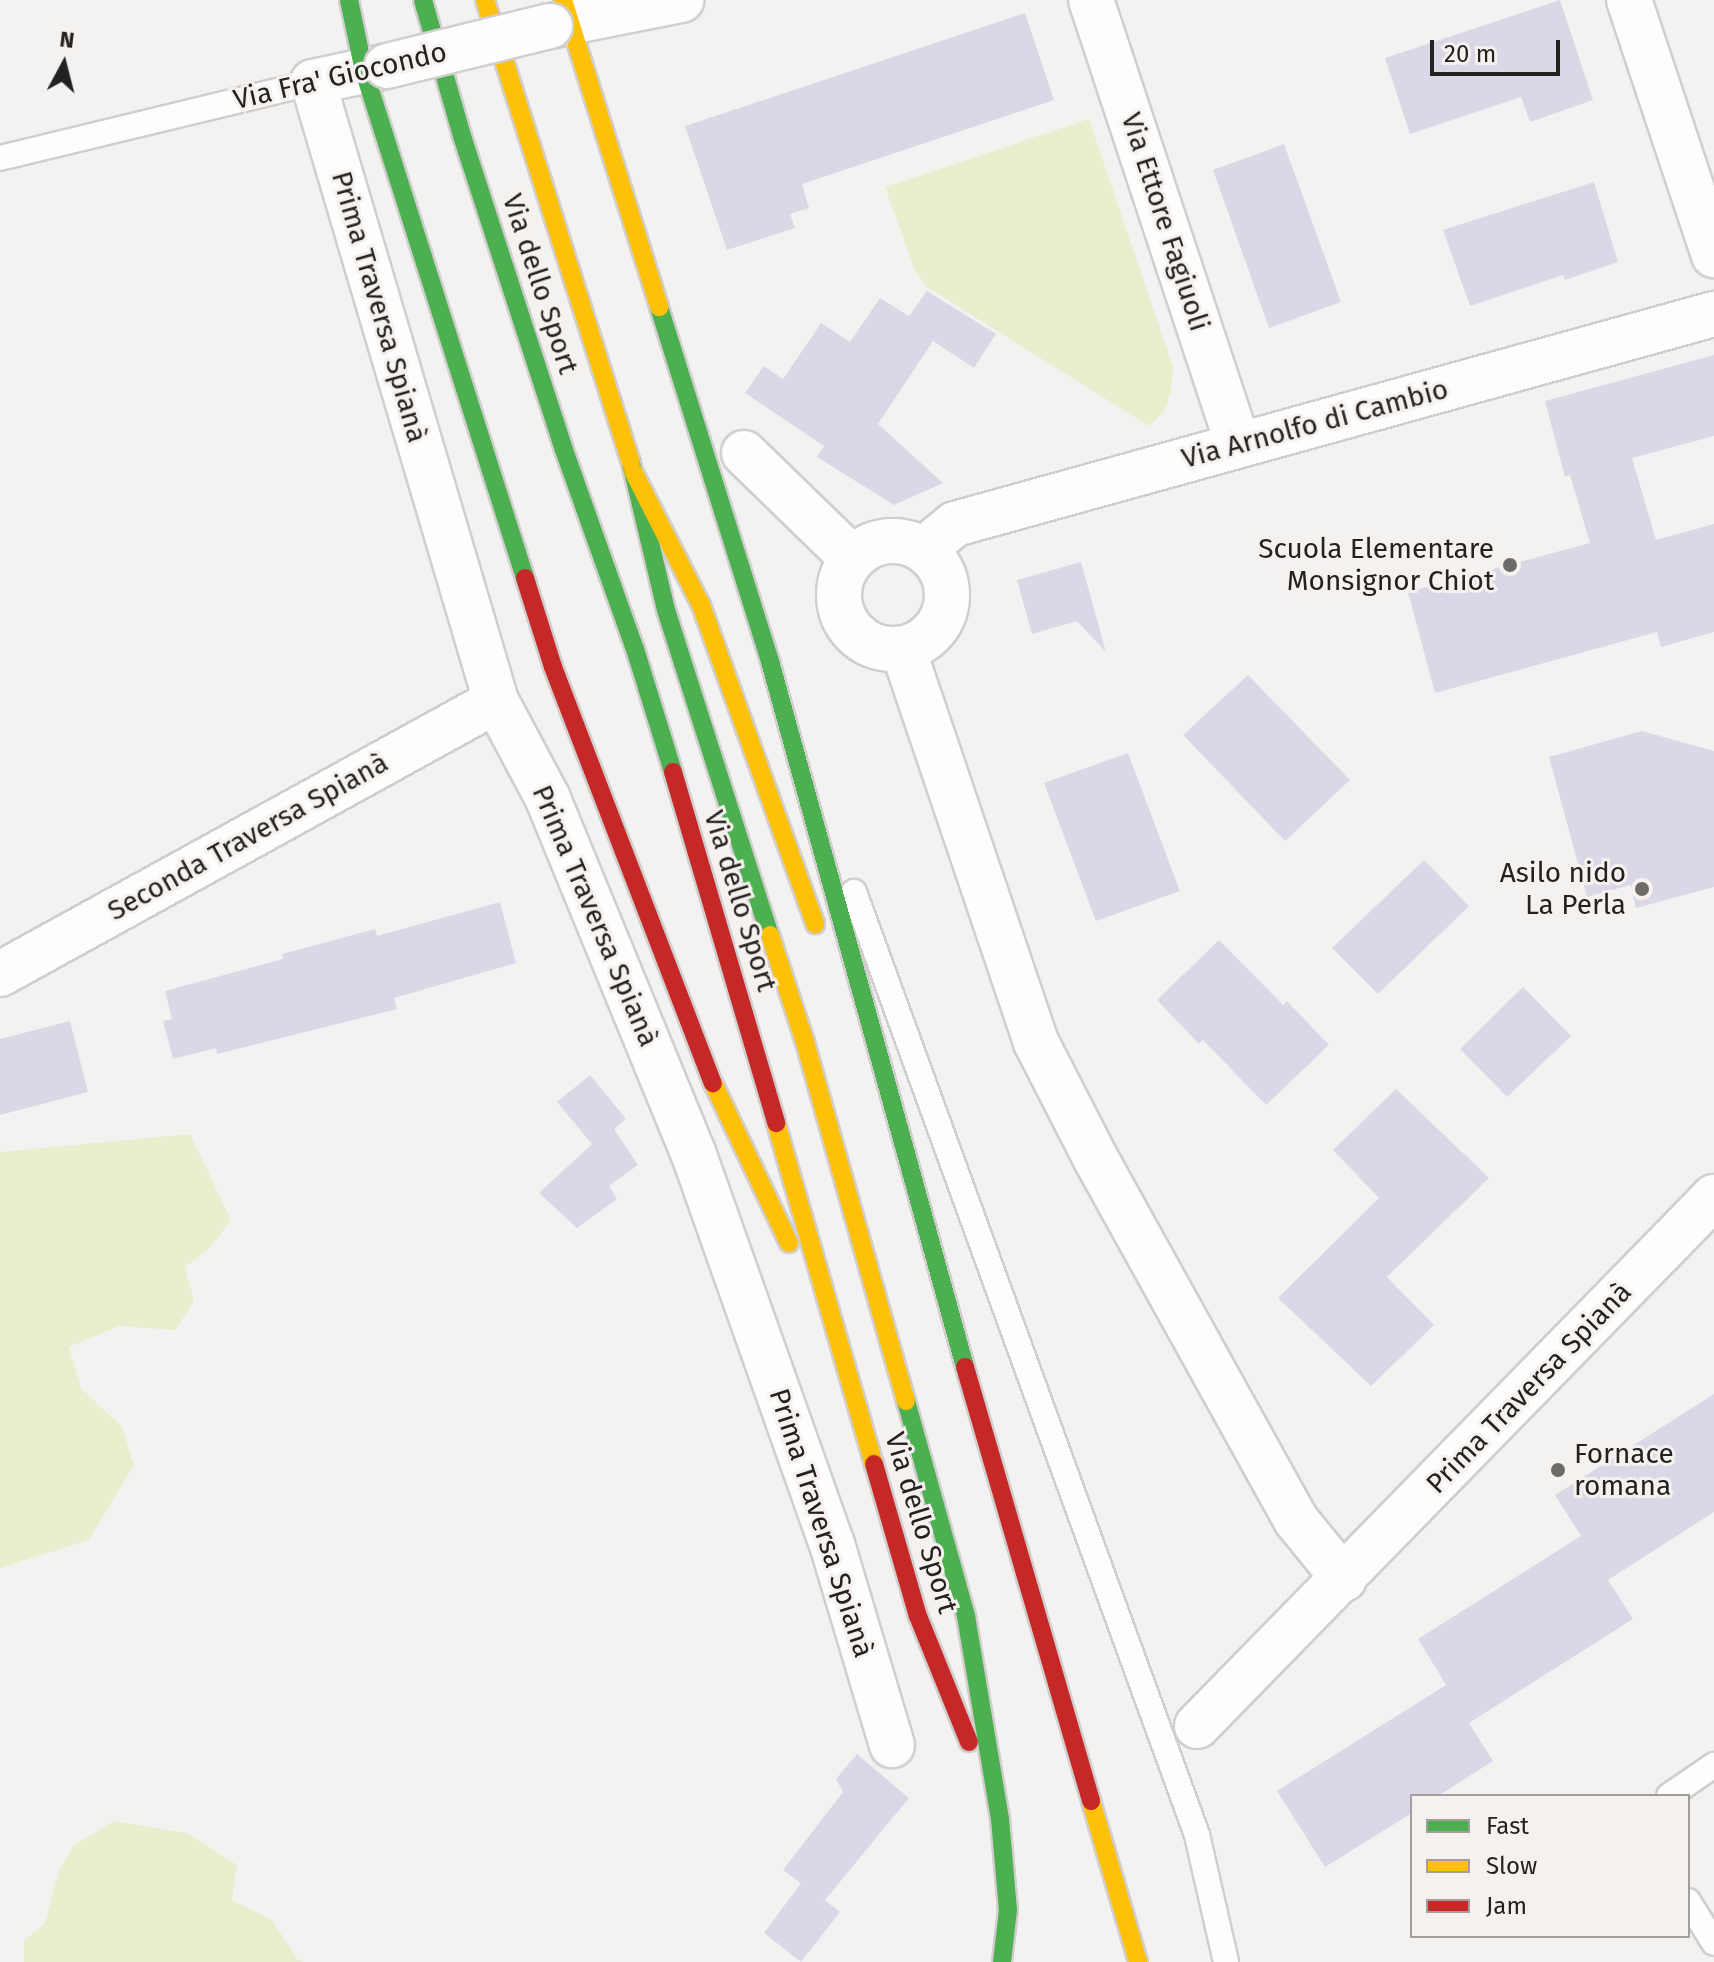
<!DOCTYPE html>
<meta charset="utf-8">
<style>
body{margin:0}
#map{position:relative;width:1714px;height:1962px;overflow:hidden;background:#f4f2f0;font-family:"Fira Sans",sans-serif}
div>[style]{position:absolute}
[style*='--x']{left:calc(var(--x)*1px);top:calc(var(--y)*1px);width:calc(var(--w)*1px);rotate:calc(var(--a)*1deg)}
.green>*{inset:0;background:#e8eece}
.building>*{inset:0;background:#dad8e6}
.roads{filter:drop-shadow(2px 0 #d1cfce) drop-shadow(-2px 0 #d1cfce) drop-shadow(0 2px #d1cfce) drop-shadow(0 -2px #d1cfce)}
.lane>*{height:24px;margin:-12px;padding:0 12px;transform-origin:12px;border-radius:12px;background:#fdfdfd}
.street>*{height:44px;margin:-22px;padding:0 22px;transform-origin:22px;border-radius:22px;background:#fdfdfd}
.street>.ring{margin:-22px;padding:0;box-sizing:content-box;background:none;border:44px solid #fdfdfd;border-radius:50%}
.fast>*{height:18px;margin:-9px;padding:0 9px;transform-origin:9px;border-radius:9px;background:#4caf50}
.slow>*{height:18px;margin:-9px;padding:0 9px;transform-origin:9px;border-radius:9px;background:#ffc107}
.jam>*{height:18px;margin:-9px;padding:0 9px;transform-origin:9px;border-radius:9px;background:#c62828}
.bridges{filter:drop-shadow(2px 0 #d1cfce) drop-shadow(-2px 0 #d1cfce) drop-shadow(0 2px #d1cfce) drop-shadow(0 -2px #d1cfce)}
.street-bridge>*{height:44px;margin:-22px;padding:0 22px;transform-origin:22px;border-radius:22px;background:#fdfdfd}
.dots>*{width:22px;height:22px;translate:-50% -50%;box-sizing:border-box;border:4px solid #f6f1ee;border-radius:50%}
span{translate:-50% -50%;white-space:nowrap;text-align:center;line-height:1.15;-webkit-text-stroke:6px #f6f1ee;paint-order:stroke}
.street-label{font-size:28px;color:#242221}
.poi-label{font-size:28px;color:#242221}
.right{translate:-100% -50%;text-align:right}
.left{translate:0 -50%;text-align:left}
.legend{position:absolute;left:1410px;top:1794px;width:280px;height:144px;box-sizing:border-box;background:#f6f1ee;border:2px solid #a29e9c;margin:0;padding:10px 14px;list-style:none;font-size:24px;color:#242221}
.legend li{display:flex;align-items:center;gap:16px;height:40px}
.legend b{width:40px;border:2px solid #a29e9c}
.north{position:absolute;left:24px;top:24px;width:80px;height:80px;-webkit-text-stroke:6px #f6f1ee;paint-order:stroke;rotate:7deg;font-size:22px;font-weight:700;line-height:32px;text-align:center;color:#242221}
.north::after{content:'';display:block;margin:auto;width:28px;height:36px;background:#242221;clip-path:polygon(50% 0,100% 100%,50% 72%,0 100%)}
.scale{position:absolute;left:1430px;top:40px;width:130px;height:36px;box-sizing:border-box;border:4px solid #242221;border-top:0;padding-left:10px;font-size:24px;line-height:28px;white-space:nowrap;color:#242221;-webkit-text-stroke:6px #f6f1ee;paint-order:stroke}
</style>
<div id="map">
<div class="green">
<i style="clip-path:polygon(1089px 119px,1173px 367px,1171px 392px,1164px 411px,1149px 426px,927px 287px,915px 271px,885px 187px)"></i>
<i style="clip-path:polygon(190px 1134px,231px 1220px,209px 1249px,185px 1267px,194px 1301px,175px 1330px,119px 1326px,69px 1347px,81px 1388px,122px 1427px,134px 1465px,89px 1540px,0 1568px,0 1152px)"></i>
<i style="clip-path:polygon(114px 1821px,187px 1833px,237px 1865px,232px 1900px,272px 1920px,298px 1960px,304px 1962px,24px 1962px,24px 1941px,45px 1923px,59px 1871px,74px 1845px)"></i>
</div>
<div class="building">
<i style="clip-path:polygon(1560px 0,1593px 100px,1530px 122px,1521px 97px,1410px 134px,1385px 58px)"></i>
<i style="clip-path:polygon(1025px 13px,1054px 100px,802px 184px,809px 208px,790px 214px,795px 228px,727px 250px,685px 126px)"></i>
<i style="clip-path:polygon(1284px 144px,1341px 302px,1269px 328px,1213px 170px)"></i>
<i style="clip-path:polygon(1594px 182px,1618px 262px,1565px 280px,1563px 275px,1470px 306px,1443px 230px)"></i>
<i style="clip-path:polygon(927px 291px,996px 334px,974px 368px,933px 341px,878px 424px,943px 483px,894px 505px,817px 457px,824px 446px,745px 393px,764px 366px,783px 379px,821px 323px,850px 342px,880px 298px,909px 316px)"></i>
<i style="clip-path:polygon(1714px 355px,1714px 436px,1632px 458px,1656px 540px,1714px 524px,1714px 632px,1661px 647px,1657px 632px,1435px 693px,1408px 592px,1590px 543px,1570px 475px,1565px 477px,1545px 401px)"></i>
<i style="clip-path:polygon(1081px 562px,1106px 652px,1077px 621px,1032px 634px,1017px 580px)"></i>
<i style="clip-path:polygon(1248px 675px,1350px 780px,1285px 841px,1183px 735px)"></i>
<i style="clip-path:polygon(1642px 731px,1714px 751px,1714px 887px,1636px 908px,1630px 885px,1587px 897px,1549px 757px)"></i>
<i style="clip-path:polygon(1128px 753px,1180px 891px,1096px 921px,1044px 783px)"></i>
<i style="clip-path:polygon(1424px 860px,1469px 906px,1378px 994px,1332px 948px)"></i>
<i style="clip-path:polygon(500px 902px,516px 963px,394px 998px,397px 1009px,217px 1054px,216px 1048px,173px 1059px,163px 1021px,172px 1019px,165px 991px,283px 959px,282px 954px,375px 929px,377px 936px)"></i>
<i style="clip-path:polygon(1219px 940px,1283px 1005px,1287px 1001px,1329px 1045px,1266px 1105px,1203px 1040px,1199px 1044px,1157px 1000px)"></i>
<i style="clip-path:polygon(1523px 987px,1571px 1036px,1507px 1097px,1460px 1049px)"></i>
<i style="clip-path:polygon(70px 1021px,88px 1092px,0 1115px,0 1039px)"></i>
<i style="clip-path:polygon(590px 1075px,626px 1119px,614px 1129px,638px 1165px,609px 1186px,617px 1199px,577px 1228px,539px 1193px,592px 1144px,557px 1102px)"></i>
<i style="clip-path:polygon(1396px 1089px,1489px 1178px,1387px 1277px,1434px 1325px,1371px 1386px,1278px 1298px,1379px 1198px,1333px 1150px)"></i>
<i style="clip-path:polygon(1714px 1394px,1714px 1512px,1608px 1580px,1633px 1619px,1469px 1723px,1493px 1761px,1438px 1796px,1412px 1796px,1412px 1813px,1325px 1867px,1277px 1791px,1446px 1685px,1418px 1639px,1581px 1536px,1555px 1495px)"></i>
<i style="clip-path:polygon(857px 1754px,909px 1798px,825px 1900px,812px 1890px,840px 1912px,801px 1962px,764px 1933px,801px 1883px,783px 1870px,843px 1792px,836px 1779px)"></i>
</div>
<div class="roads">
<div class="lane">
<i style="--x:0;--y:158;--w:322;--a:-13.6"></i>
<i style="--x:854;--y:892;--w:1003;--a:70.01"></i>
<i style="--x:1197;--y:1835;--w:130;--a:77.1"></i>
<i style="--x:1669;--y:1796;--w:55;--a:-34.6"></i>
<i style="--x:1688;--y:1901;--w:49;--a:58.2"></i>
</div>
<div class="street">
<i style="--x:1091;--y:0;--w:468;--a:71.7"></i>
<i style="--x:1629;--y:0;--w:269;--a:71.6"></i>
<i style="--x:550;--y:26;--w:134;--a:-11.2"></i>
<i style="--x:387;--y:66;--w:76;--a:167.8"></i>
<i style="--x:313;--y:82;--w:645;--a:73.53"></i>
<i style="--x:496;--y:701;--w:111;--a:62"></i>
<i style="--x:548;--y:799;--w:385;--a:67.7"></i>
<i style="--x:694;--y:1155;--w:413;--a:70.5"></i>
<i style="--x:832;--y:1544;--w:210;--a:73.4"></i>
<i style="--x:744;--y:453;--w:151;--a:44.2"></i>
<i class="ring" style="left:839px;top:541px;width:64px;height:64px"></i>
<i style="--x:923;--y:550;--w:41;--a:-39.1"></i>
<i style="--x:955;--y:524;--w:788;--a:-15.47"></i>
<i style="--x:903;--y:649;--w:415;--a:71.3"></i>
<i style="--x:1036;--y:1042;--w:134;--a:62.9"></i>
<i style="--x:1097;--y:1161;--w:410;--a:61"></i>
<i style="--x:1296;--y:1520;--w:76;--a:50.9"></i>
<i style="--x:0;--y:974;--w:566;--a:-28.83"></i>
<i style="--x:1197;--y:1726;--w:740;--a:-45.66"></i>
</div>
<div class="fast">
<i style="--x:349;--y:0;--w:73;--a:78.1"></i>
<i style="--x:364;--y:71;--w:532;--a:72.38"></i>
<i style="--x:423;--y:0;--w:141;--a:74"></i>
<i style="--x:462;--y:136;--w:330;--a:72"></i>
<i style="--x:564;--y:450;--w:211;--a:70.4"></i>
<i style="--x:635;--y:649;--w:129;--a:72.8"></i>
<i style="--x:659;--y:307;--w:375;--a:72.6"></i>
<i style="--x:631;--y:463;--w:151;--a:76.6"></i>
<i style="--x:666;--y:610;--w:341;--a:72.3"></i>
<i style="--x:771;--y:665;--w:728;--a:74.55"></i>
<i style="--x:906;--y:1401;--w:223;--a:74.4"></i>
<i style="--x:966;--y:1616;--w:206;--a:80.5"></i>
<i style="--x:1000;--y:1819;--w:91;--a:85"></i>
<i style="--x:1008;--y:1910;--w:52;--a:96.6"></i>
</div>
<div class="slow">
<i style="--x:485;--y:0;--w:485;--a:72.5"></i>
<i style="--x:563;--y:0;--w:322;--a:72.6"></i>
<i style="--x:633;--y:471;--w:150;--a:63.1"></i>
<i style="--x:701;--y:605;--w:339;--a:70.3"></i>
<i style="--x:770;--y:935;--w:113;--a:71.9"></i>
<i style="--x:805;--y:1042;--w:373;--a:74.3"></i>
<i style="--x:713;--y:1083;--w:177;--a:64.6"></i>
<i style="--x:776;--y:1123;--w:355;--a:74"></i>
<i style="--x:1091;--y:1801;--w:168;--a:73.7"></i>
</div>
<div class="jam">
<i style="--x:525;--y:578;--w:93;--a:72.5"></i>
<i style="--x:553;--y:667;--w:446;--a:69"></i>
<i style="--x:673;--y:772;--w:366;--a:73.6"></i>
<i style="--x:965;--y:1367;--w:452;--a:73.8"></i>
<i style="--x:874;--y:1464;--w:158;--a:73.9"></i>
<i style="--x:918;--y:1616;--w:136;--a:68"></i>
</div>
</div>
<div class="bridges">
<div class="street-bridge">
<i style="--x:387;--y:66;--w:168;--a:-13.8"></i>
</div>
</div>
<div class="dots">
<i style="left:1510px;top:565px;background:#6d6b69"></i>
<i style="left:1642px;top:889px;background:#6d6b69"></i>
<i style="left:1558px;top:1470px;background:#6d6b69"></i>
</div>
<div class="street-label">
<span style="left:340px;top:76px;rotate:-13deg">Via Fra' Giocondo</span>
<span style="left:1165px;top:222px;rotate:72deg">Via Ettore Fagiuoli</span>
<span style="left:540px;top:284px;rotate:72deg">Via dello Sport</span>
<span style="left:379px;top:307px;rotate:74deg">Prima Traversa Spianà</span>
<span style="left:1315px;top:424px;rotate:-15deg">Via Arnolfo di Cambio</span>
<span style="left:248px;top:837px;rotate:-29deg">Seconda Traversa Spianà</span>
<span style="left:740px;top:901px;rotate:73deg">Via dello Sport</span>
<span style="left:595px;top:916px;rotate:67deg">Prima Traversa Spianà</span>
<span style="left:1529px;top:1388px;rotate:-46deg">Prima Traversa Spianà</span>
<span style="left:821px;top:1523px;rotate:72deg">Prima Traversa Spianà</span>
<span style="left:921px;top:1523px;rotate:73deg">Via dello Sport</span>
</div>
<div class="poi-label">
<span class="right" style="left:1494px;top:565px">Scuola Elementare<br>Monsignor Chiot</span>
<span class="right" style="left:1626px;top:889px">Asilo nido<br>La Perla</span>
<span class="left" style="left:1574px;top:1470px">Fornace<br>romana</span>
</div>
<ul class="legend">
<li><b style="height:10px;background:#4caf50"></b>Fast</li>
<li><b style="height:10px;background:#ffc107"></b>Slow</li>
<li><b style="height:10px;background:#c62828"></b>Jam</li>
</ul>
<div class="north">N</div>
<div class="scale">20 m</div>
</div>
